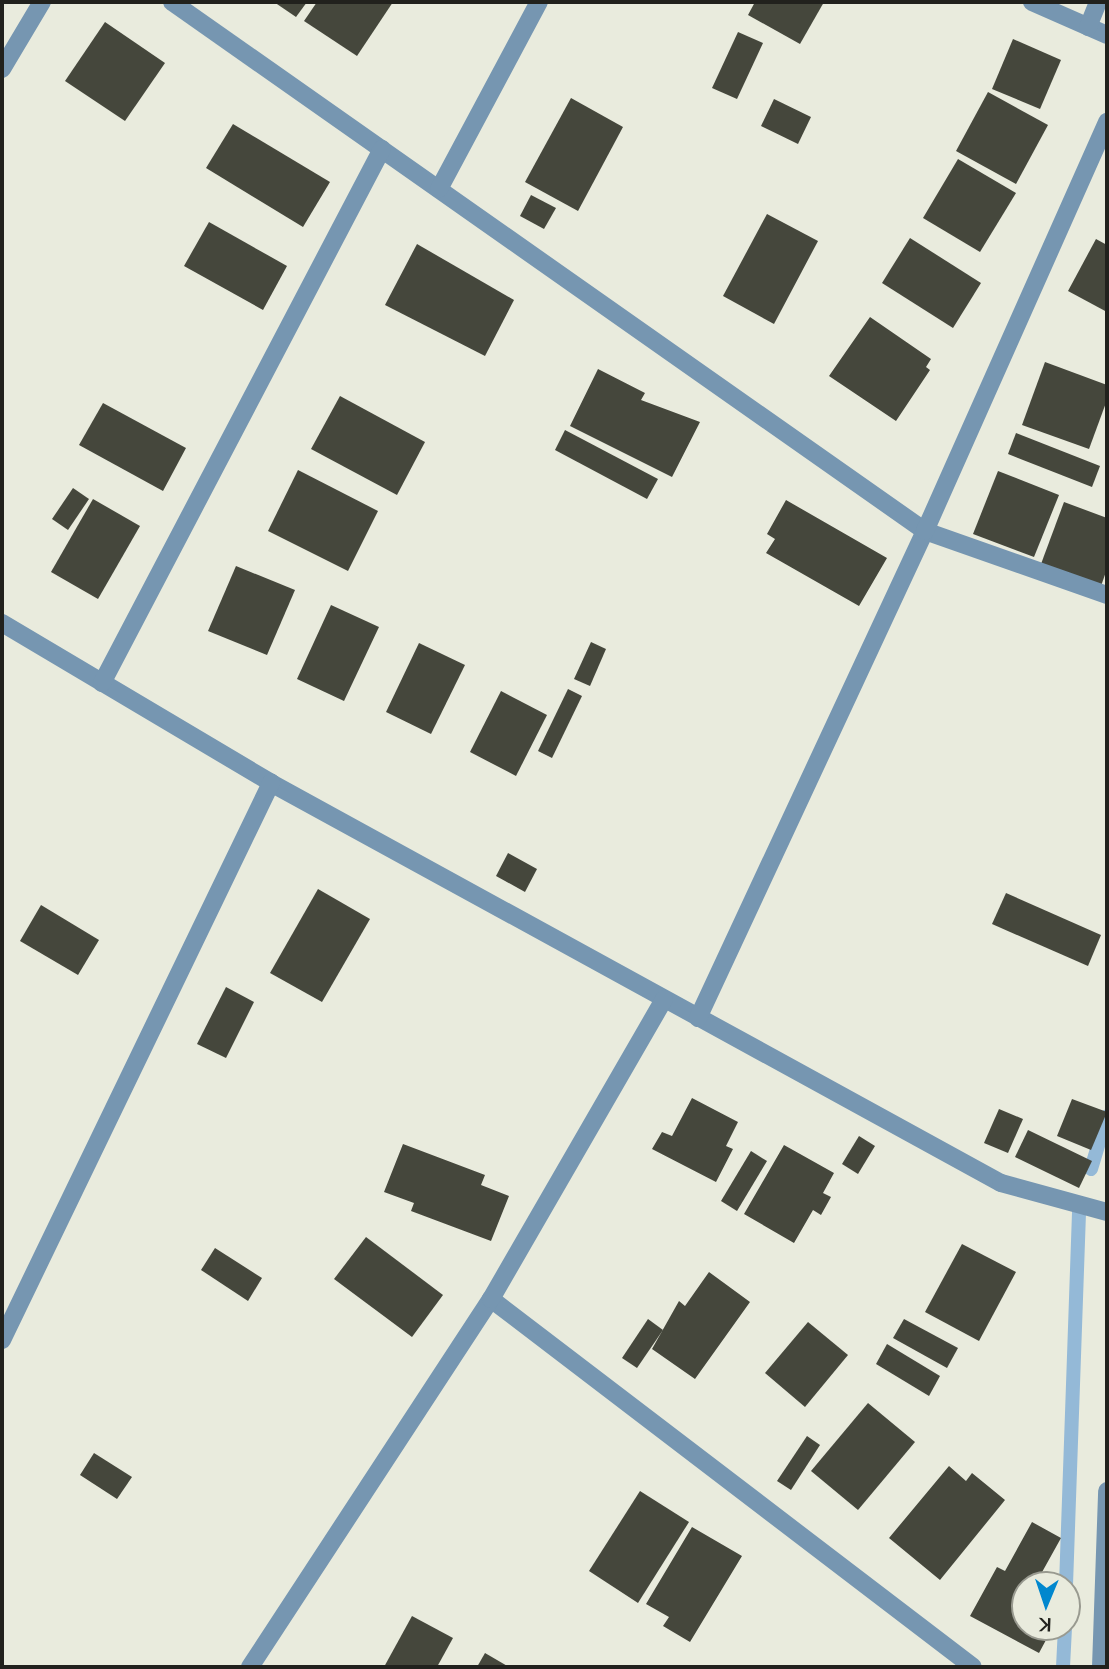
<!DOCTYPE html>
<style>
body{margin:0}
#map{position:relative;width:1109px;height:1669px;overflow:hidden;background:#e9ebdd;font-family:Mulish,sans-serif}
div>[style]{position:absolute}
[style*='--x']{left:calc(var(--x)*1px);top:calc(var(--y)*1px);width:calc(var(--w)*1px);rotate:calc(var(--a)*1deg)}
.stream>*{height:14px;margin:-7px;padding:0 7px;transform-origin:7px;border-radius:7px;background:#94b9d7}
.building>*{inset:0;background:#45473c}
.minor>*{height:18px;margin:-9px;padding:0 9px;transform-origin:9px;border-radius:9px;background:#7696b1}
span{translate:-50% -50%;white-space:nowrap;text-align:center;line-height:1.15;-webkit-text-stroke:7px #e9ebdd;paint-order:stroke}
.frame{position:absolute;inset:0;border:4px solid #21211d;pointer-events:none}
.north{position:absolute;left:1011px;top:1571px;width:70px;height:70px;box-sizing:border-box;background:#e9ebdd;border:2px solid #999a90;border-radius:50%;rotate:182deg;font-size:19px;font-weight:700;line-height:28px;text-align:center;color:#21211d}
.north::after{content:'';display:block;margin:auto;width:24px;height:32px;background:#0187ce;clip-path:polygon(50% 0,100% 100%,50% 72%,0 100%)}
</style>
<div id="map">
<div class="stream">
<i style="--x:1091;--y:1169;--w:55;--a:-73.2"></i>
<i style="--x:1066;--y:1585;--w:376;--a:-88"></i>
<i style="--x:1063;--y:1667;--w:40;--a:-87.1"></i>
</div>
<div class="building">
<i style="clip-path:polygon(274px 2px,307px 2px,296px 17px)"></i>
<i style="clip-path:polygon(317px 2px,393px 2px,357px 56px,304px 21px)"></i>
<i style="clip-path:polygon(755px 2px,824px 2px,800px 44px,748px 15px)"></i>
<i style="clip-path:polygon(105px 22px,165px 63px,125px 121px,65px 81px)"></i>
<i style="clip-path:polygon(738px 32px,763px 43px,737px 99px,712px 88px)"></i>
<i style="clip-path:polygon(1013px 39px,1061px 60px,1040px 109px,992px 89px)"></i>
<i style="clip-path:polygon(988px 92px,1048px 125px,1016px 184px,956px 151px)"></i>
<i style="clip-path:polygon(571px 98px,623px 127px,578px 211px,525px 182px)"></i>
<i style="clip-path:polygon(774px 99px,811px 117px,798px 144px,761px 126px)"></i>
<i style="clip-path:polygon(233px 124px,330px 182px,303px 227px,206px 168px)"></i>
<i style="clip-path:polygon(958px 159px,1016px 193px,980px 252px,923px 218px)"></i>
<i style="clip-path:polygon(531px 195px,556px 208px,544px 229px,520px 216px)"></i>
<i style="clip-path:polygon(767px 214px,818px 241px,774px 324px,723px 296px)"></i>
<i style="clip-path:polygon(209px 222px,287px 266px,263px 310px,184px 266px)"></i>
<i style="clip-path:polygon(910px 238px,981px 283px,953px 328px,882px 283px)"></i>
<i style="clip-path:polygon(1096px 239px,1107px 245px,1107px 312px,1068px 291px)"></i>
<i style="clip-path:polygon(417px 244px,514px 300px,485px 356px,385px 305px)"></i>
<i style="clip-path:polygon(870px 317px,931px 359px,926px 367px,930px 370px,896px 421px,829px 376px)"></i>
<i style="clip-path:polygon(1045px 362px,1107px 385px,1107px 400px,1089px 449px,1022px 425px)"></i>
<i style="clip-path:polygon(598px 369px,645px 393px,641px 400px,700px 422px,672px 477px,570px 426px)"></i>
<i style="clip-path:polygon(340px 396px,425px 442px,397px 495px,311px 449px)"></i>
<i style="clip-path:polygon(103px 403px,186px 448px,163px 491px,79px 445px)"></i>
<i style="clip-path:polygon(565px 430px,658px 479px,647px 499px,555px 450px)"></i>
<i style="clip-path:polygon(1016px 433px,1100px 466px,1092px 487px,1008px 454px)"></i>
<i style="clip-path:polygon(298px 470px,378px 511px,348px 571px,268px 531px)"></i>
<i style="clip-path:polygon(998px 471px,1059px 495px,1034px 557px,973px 534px)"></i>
<i style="clip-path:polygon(73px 488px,89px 499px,68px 530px,52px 519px)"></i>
<i style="clip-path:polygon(93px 499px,140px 526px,98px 599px,51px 572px)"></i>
<i style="clip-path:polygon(786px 500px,887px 558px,859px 606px,766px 553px,775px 539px,767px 534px)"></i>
<i style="clip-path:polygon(1064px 502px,1107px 518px,1107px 569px,1101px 586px,1041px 564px)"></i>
<i style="clip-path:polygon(236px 566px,295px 590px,267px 655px,208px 631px)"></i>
<i style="clip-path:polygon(331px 605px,379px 627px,344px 701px,297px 679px)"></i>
<i style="clip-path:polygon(591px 642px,606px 649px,590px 686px,574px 679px)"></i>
<i style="clip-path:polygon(419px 643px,465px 665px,431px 734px,386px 712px)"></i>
<i style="clip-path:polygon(568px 689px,582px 696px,552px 758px,538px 751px)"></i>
<i style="clip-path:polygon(501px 691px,547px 715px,516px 776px,470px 752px)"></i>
<i style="clip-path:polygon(508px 853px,537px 869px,525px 892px,496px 876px)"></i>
<i style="clip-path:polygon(318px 889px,370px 919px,322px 1002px,270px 973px)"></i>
<i style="clip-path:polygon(1006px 893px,1101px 935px,1088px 966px,992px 924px)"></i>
<i style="clip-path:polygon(41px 905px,99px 940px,78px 975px,20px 941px)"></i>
<i style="clip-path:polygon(226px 987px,254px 1002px,226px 1058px,197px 1044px)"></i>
<i style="clip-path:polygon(692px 1098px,738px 1122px,726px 1146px,733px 1149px,716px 1182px,652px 1149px,662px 1132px,672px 1136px)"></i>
<i style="clip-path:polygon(1072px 1099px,1107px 1112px,1091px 1150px,1057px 1136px)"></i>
<i style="clip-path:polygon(999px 1109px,1023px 1119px,1008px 1153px,984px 1143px)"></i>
<i style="clip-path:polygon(1028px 1130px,1092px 1161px,1079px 1188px,1015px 1157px)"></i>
<i style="clip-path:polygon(859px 1136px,875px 1146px,858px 1174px,842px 1164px)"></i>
<i style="clip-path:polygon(403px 1144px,485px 1175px,481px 1185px,509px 1196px,491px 1241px,411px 1211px,414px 1203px,384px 1192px)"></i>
<i style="clip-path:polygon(784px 1145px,834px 1173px,823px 1193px,831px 1197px,821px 1215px,813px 1210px,794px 1243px,744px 1214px)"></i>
<i style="clip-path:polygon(751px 1151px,767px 1161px,737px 1211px,721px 1201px)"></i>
<i style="clip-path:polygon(366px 1237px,443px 1295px,412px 1337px,334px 1279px)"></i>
<i style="clip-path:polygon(962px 1244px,1016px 1272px,979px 1341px,925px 1312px)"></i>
<i style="clip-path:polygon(215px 1248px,262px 1278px,248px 1301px,201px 1270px)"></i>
<i style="clip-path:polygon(709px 1272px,750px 1302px,695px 1379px,652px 1349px,679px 1301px,685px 1306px)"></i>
<i style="clip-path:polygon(648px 1319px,663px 1330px,637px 1368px,622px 1358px)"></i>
<i style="clip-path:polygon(904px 1319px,958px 1348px,947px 1368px,893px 1338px)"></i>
<i style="clip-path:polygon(808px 1322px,848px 1355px,805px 1407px,765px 1373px)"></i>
<i style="clip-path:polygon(887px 1344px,940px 1376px,929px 1396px,876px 1364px)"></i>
<i style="clip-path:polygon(868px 1403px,915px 1442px,858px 1510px,811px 1471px)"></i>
<i style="clip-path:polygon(807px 1436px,820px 1445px,791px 1490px,777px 1481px)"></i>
<i style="clip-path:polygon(94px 1453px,132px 1477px,117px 1499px,80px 1475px)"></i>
<i style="clip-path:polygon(949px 1466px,966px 1481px,972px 1473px,1005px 1500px,940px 1580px,889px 1538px)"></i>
<i style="clip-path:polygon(640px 1491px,689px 1522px,638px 1603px,589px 1571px)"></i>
<i style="clip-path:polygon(1032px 1522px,1061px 1538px,1041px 1574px,1062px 1585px,1025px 1585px,1025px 1627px,1053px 1627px,1039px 1653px,970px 1616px,997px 1567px,1005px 1571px)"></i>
<i style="clip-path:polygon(692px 1527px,742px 1556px,690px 1642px,663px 1626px,669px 1617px,646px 1604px)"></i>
<i style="clip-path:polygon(412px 1616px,453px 1638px,437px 1667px,384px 1667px)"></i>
<i style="clip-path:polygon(485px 1653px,509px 1667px,477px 1667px)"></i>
</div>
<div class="minor">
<i style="--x:172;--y:2;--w:920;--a:35.09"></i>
<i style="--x:925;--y:531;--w:193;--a:19.4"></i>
<i style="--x:1032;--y:2;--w:82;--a:23.7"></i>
<i style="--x:1088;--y:27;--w:27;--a:-68"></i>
<i style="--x:2;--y:69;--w:78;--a:-59.2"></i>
<i style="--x:439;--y:189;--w:212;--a:-61.9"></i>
<i style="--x:2;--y:623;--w:313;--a:30.7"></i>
<i style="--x:271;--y:783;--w:832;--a:28.72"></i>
<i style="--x:1001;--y:1183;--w:110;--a:15.3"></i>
<i style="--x:102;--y:683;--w:603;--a:-62.33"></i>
<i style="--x:698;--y:1018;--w:537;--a:-65.01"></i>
<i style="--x:925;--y:531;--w:448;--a:-66"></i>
<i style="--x:491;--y:1299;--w:606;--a:37.36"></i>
<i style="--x:2;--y:1340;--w:619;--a:-64.22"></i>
<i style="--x:250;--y:1667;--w:440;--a:-56.8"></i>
<i style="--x:491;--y:1299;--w:346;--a:-60"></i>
<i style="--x:1101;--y:1667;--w:176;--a:-88"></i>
</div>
<div class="frame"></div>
<div class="north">K</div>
</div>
